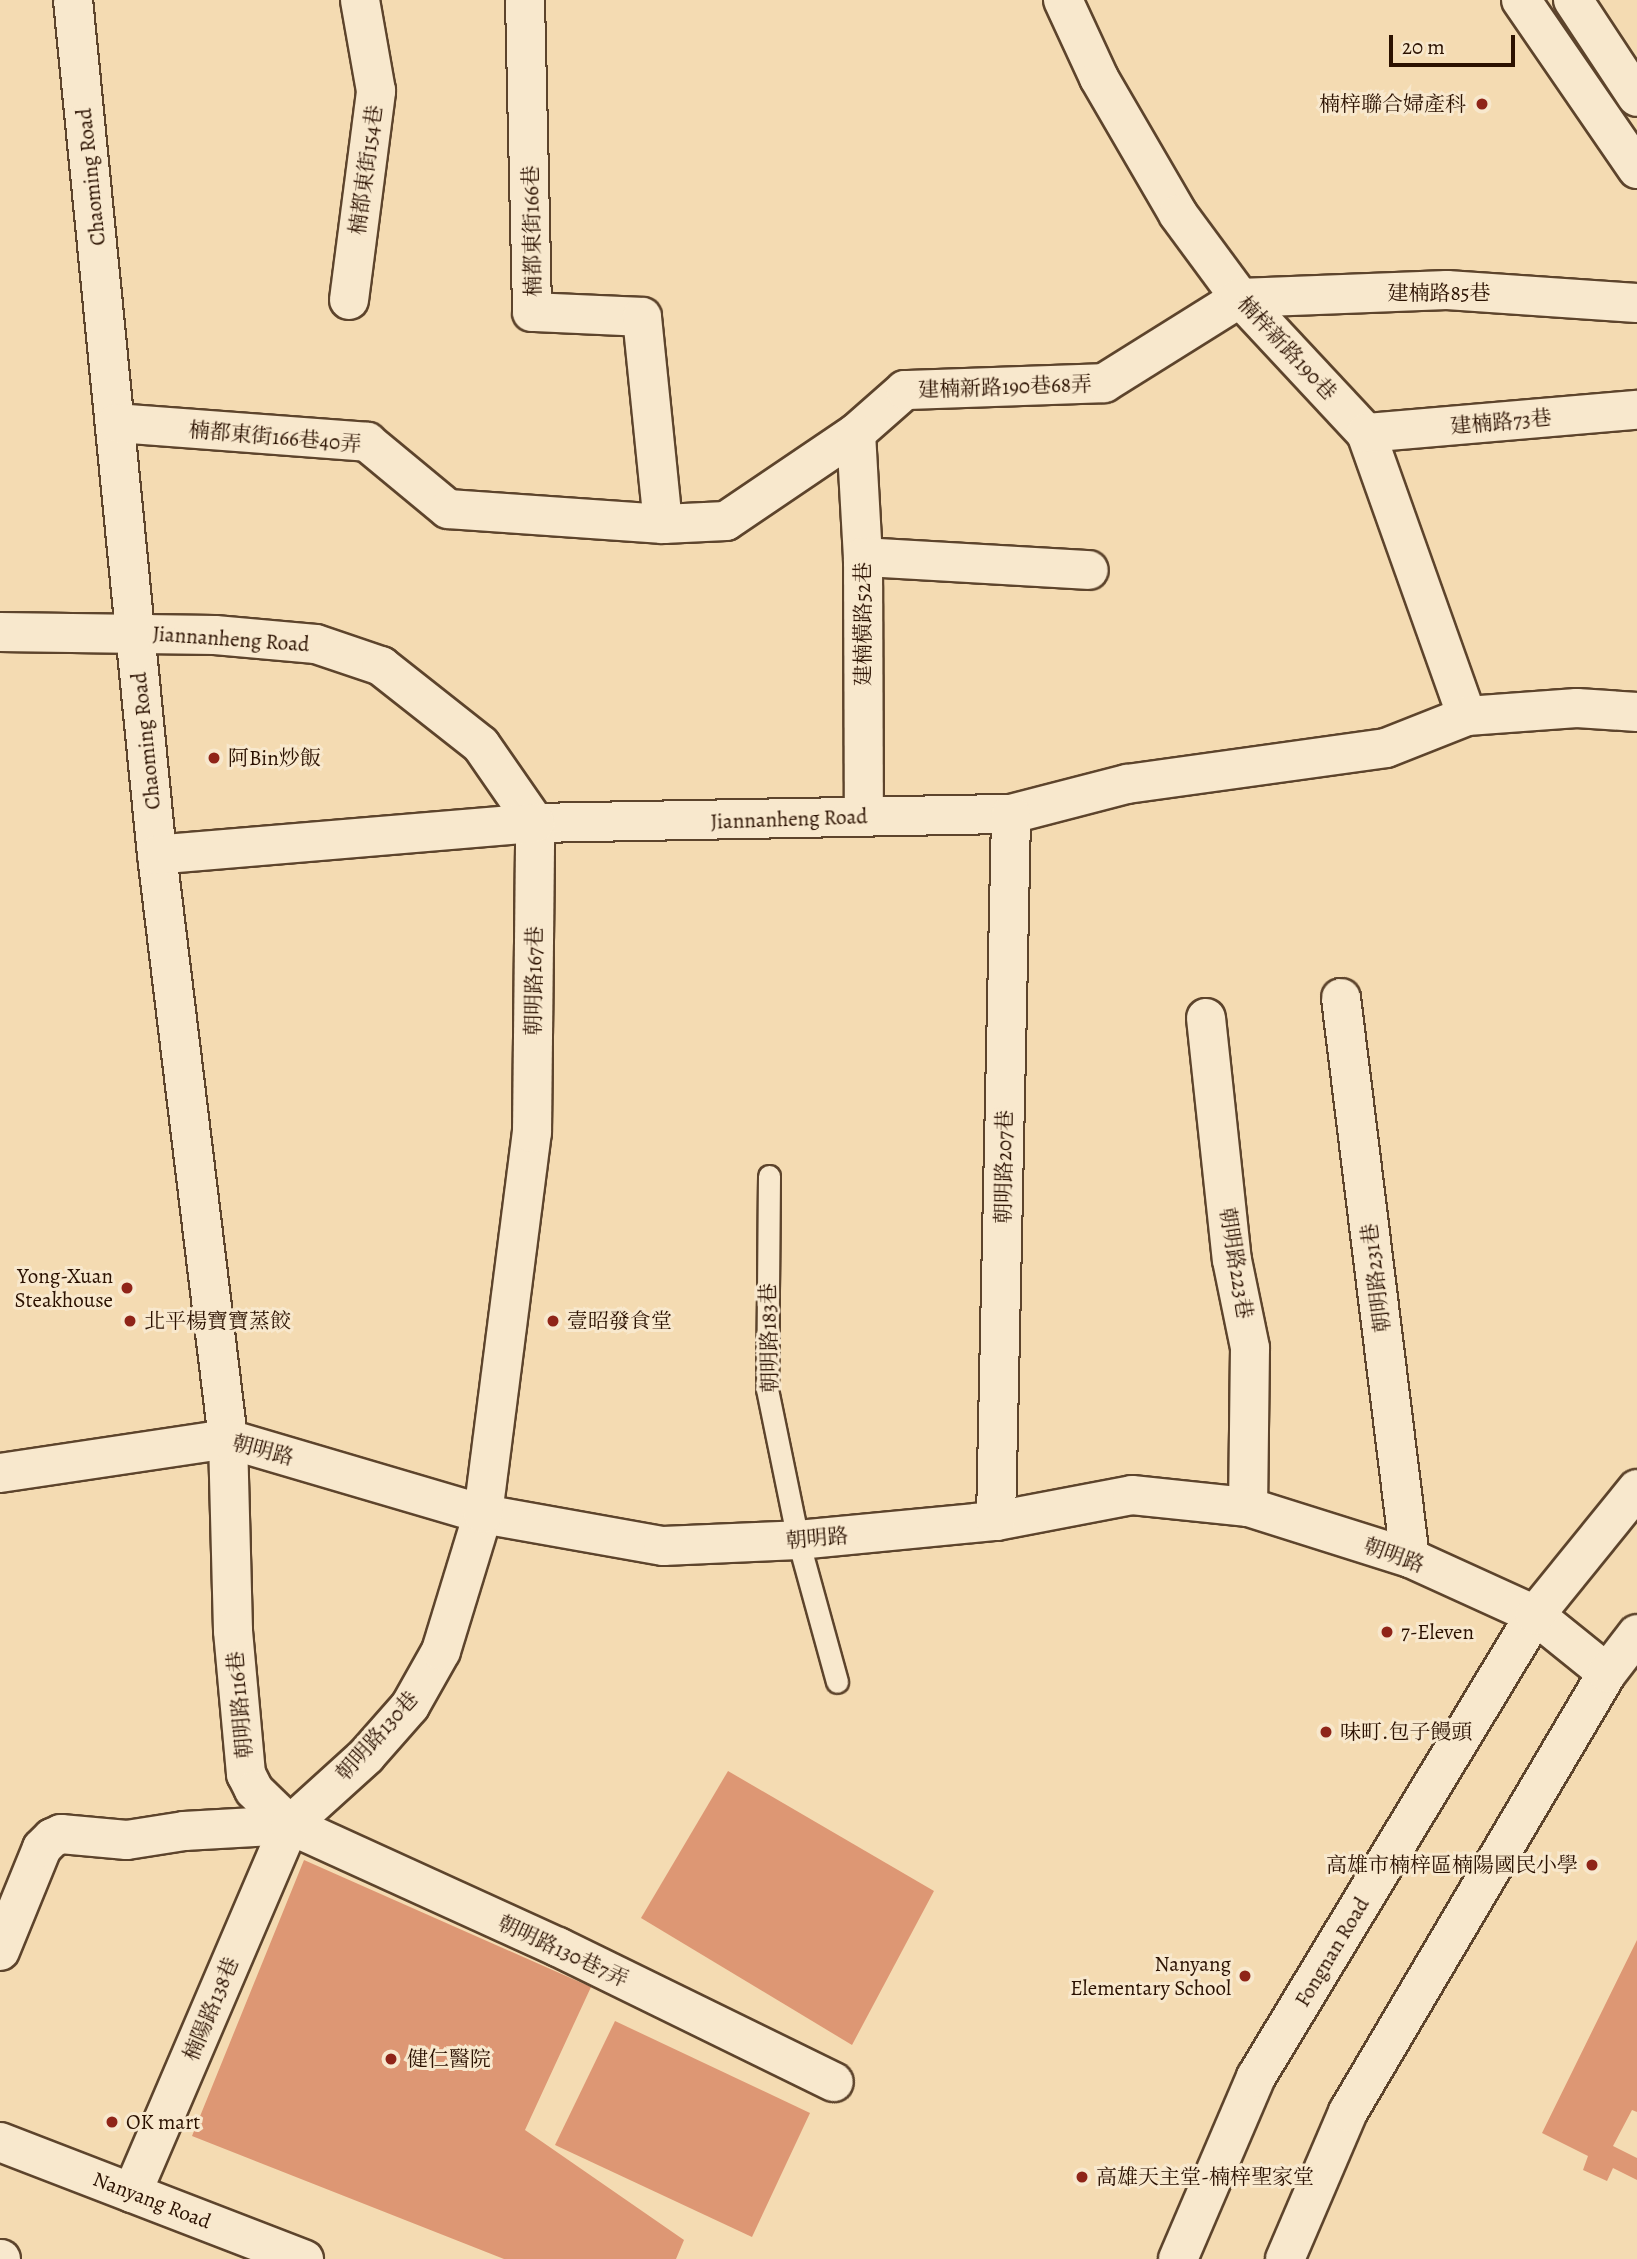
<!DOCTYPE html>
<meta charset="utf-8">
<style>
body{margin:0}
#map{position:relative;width:1637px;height:2259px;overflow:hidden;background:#f4dbb2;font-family:Alegreya,"Noto Serif TC",serif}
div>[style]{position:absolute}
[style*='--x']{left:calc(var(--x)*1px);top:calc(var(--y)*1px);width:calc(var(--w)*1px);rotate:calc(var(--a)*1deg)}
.building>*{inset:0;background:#dd9774}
.roads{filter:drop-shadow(2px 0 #5d442c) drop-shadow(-2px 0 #5d442c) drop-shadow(0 2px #5d442c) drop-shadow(0 -2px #5d442c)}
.lane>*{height:21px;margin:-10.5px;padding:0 10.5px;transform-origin:10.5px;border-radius:10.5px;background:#f8e8cd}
.street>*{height:38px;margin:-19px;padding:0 19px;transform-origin:19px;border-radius:19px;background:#f8e8cd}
.secondary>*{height:38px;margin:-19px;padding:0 19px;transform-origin:19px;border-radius:19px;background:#f8e8cd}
.dots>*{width:19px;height:19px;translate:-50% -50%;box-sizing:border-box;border:4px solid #f8e8cd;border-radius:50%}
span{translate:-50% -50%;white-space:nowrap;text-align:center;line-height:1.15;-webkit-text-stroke:6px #f8e8cd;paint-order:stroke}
.poi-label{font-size:21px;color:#2b1100}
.right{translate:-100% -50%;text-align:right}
.left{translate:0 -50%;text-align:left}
.street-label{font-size:21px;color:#2b1100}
.scale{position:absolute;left:1389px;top:35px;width:126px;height:32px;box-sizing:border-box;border:4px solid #2b1100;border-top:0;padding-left:9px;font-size:21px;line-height:24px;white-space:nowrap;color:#2b1100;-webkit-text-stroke:5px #f8e8cd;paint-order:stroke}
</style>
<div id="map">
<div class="building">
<i style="clip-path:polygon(728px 1771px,934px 1891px,852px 2045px,641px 1918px)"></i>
<i style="clip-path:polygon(304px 1860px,591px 1987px,525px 2130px,684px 2240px,676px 2259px,504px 2259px,192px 2136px)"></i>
<i style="clip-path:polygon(1637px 1940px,1637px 2112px,1632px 2110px,1613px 2146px,1637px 2158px,1637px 2180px,1613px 2168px,1607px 2181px,1583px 2170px,1588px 2156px,1542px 2133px)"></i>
<i style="clip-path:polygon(615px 2021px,810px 2113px,752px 2237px,555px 2145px)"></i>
</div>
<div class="roads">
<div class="lane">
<i style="--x:769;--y:1176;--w:213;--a:90.5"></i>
<i style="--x:767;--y:1389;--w:154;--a:78.4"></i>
<i style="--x:798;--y:1540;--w:147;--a:74.6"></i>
</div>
<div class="street">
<i style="--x:73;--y:0;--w:859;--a:84.39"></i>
<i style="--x:157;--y:855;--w:588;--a:83.07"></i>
<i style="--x:228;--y:1439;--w:192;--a:88.5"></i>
<i style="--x:233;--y:1631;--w:144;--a:84.8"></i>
<i style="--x:246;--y:1774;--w:18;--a:63"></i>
<i style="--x:254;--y:1790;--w:50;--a:44.2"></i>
<i style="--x:290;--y:1825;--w:294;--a:24.5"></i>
<i style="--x:558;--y:1947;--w:307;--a:26.1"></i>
<i style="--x:525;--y:0;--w:312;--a:88.7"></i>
<i style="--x:532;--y:312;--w:110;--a:2.6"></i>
<i style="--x:642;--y:317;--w:208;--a:84.2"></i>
<i style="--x:1063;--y:0;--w:86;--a:65.2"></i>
<i style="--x:1099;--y:78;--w:157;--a:59.8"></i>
<i style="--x:1178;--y:214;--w:104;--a:53.6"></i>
<i style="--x:1240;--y:298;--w:185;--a:47"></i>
<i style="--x:1366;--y:433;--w:300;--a:70.4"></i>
<i style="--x:349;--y:300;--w:211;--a:-82.6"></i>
<i style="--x:376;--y:91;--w:92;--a:-100"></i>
<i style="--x:117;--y:423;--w:251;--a:4.3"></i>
<i style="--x:367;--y:442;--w:105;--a:39.6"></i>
<i style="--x:448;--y:509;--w:216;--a:4"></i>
<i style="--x:663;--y:524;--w:63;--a:-2.7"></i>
<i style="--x:726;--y:521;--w:157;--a:-34.1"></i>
<i style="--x:856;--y:433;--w:65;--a:-41.3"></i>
<i style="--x:905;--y:390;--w:199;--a:-2"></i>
<i style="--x:1104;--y:383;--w:160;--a:-32"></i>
<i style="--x:1240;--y:298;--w:207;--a:-2.2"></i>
<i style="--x:1447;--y:290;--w:190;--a:3.9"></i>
<i style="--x:856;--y:433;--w:124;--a:86.8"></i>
<i style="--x:863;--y:557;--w:258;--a:89.8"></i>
<i style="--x:1366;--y:433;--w:272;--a:-4.9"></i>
<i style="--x:863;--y:557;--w:226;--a:3.3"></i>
<i style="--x:0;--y:632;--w:215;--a:0.8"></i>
<i style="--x:215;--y:635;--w:101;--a:5.1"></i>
<i style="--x:316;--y:644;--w:69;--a:18.7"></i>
<i style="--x:381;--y:666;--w:127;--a:38.3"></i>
<i style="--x:481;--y:745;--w:95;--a:55.3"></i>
<i style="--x:535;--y:823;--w:476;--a:-1.1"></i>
<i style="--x:1011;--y:814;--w:120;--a:-14.5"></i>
<i style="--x:1127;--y:784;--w:261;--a:-7.9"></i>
<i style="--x:1386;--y:748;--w:87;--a:-21.6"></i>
<i style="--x:1467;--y:716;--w:110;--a:-4.2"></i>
<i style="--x:1577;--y:708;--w:60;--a:3.8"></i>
<i style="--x:1341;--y:998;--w:564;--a:82.98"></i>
<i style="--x:1206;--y:1018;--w:243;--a:83.9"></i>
<i style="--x:1232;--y:1260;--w:90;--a:78.4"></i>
<i style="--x:1250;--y:1348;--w:159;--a:90.7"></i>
<i style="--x:0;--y:1473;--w:231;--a:-8.5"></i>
<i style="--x:228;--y:1439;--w:266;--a:16.4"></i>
<i style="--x:483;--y:1514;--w:183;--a:10.1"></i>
<i style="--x:663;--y:1546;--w:135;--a:-2.5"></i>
<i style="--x:798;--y:1540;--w:199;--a:-5.5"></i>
<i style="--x:996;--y:1521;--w:138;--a:-10.8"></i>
<i style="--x:1132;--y:1495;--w:117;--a:5.9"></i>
<i style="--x:1248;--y:1507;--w:170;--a:17.5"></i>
<i style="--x:1410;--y:1558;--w:137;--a:24.5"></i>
<i style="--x:1535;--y:1615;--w:92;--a:38.9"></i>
<i style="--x:996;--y:1521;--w:707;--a:-88.78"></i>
<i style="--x:0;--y:1951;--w:111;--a:-67.8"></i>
<i style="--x:42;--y:1848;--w:14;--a:-45"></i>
<i style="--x:52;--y:1838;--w:10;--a:-24"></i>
<i style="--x:61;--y:1834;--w:66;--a:5.2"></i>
<i style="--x:127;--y:1840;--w:58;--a:-9"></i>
<i style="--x:184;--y:1831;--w:106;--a:-3.2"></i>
<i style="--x:132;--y:2193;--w:400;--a:-66.8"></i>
<i style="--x:290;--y:1825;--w:103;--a:-42.2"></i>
<i style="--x:366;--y:1756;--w:67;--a:-48.7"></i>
<i style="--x:410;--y:1706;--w:63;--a:-60.6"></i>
<i style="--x:441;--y:1651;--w:143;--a:-73"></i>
<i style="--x:483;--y:1514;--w:384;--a:-82.7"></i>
<i style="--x:532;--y:1133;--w:310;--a:-89.4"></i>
<i style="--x:535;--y:823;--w:379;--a:175.2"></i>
</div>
<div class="secondary">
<i style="--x:1521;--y:0;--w:205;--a:55.5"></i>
<i style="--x:1573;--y:0;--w:116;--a:56.6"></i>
<i style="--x:0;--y:2142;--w:326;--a:21.1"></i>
<i style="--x:0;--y:2259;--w:1;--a:0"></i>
<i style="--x:1178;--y:2259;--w:198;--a:-66.8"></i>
<i style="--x:1256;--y:2077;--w:540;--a:-58.87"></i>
<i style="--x:1535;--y:1615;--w:162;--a:-51"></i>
<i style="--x:1285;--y:2259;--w:160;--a:-66.8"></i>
<i style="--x:1348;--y:2112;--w:510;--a:-59.46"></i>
<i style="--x:1607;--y:1673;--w:49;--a:-52.4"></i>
</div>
</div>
<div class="dots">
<i style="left:1482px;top:104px;background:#8f2418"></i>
<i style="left:214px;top:758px;background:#8f2418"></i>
<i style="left:127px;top:1288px;background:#8f2418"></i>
<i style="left:130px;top:1321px;background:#8f2418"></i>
<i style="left:553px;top:1321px;background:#8f2418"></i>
<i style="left:1387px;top:1632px;background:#8f2418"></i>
<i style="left:1326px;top:1732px;background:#8f2418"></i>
<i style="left:1592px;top:1865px;background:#8f2418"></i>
<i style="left:1245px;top:1976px;background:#8f2418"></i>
<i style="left:391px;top:2059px;background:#8f2418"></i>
<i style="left:112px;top:2122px;background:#8f2418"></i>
<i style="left:1082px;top:2177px;background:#8f2418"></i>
</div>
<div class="poi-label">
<span class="right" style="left:1466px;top:104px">楠梓聯合婦產科</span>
<span class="left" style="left:228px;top:758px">阿Bin炒飯</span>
<span class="right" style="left:113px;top:1288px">Yong-Xuan<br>Steakhouse</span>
<span class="left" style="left:144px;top:1321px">北平楊寶寶蒸餃</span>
<span class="left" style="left:567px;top:1321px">壹昭發食堂</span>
<span class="left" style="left:1401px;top:1632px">7-Eleven</span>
<span class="left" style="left:1340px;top:1732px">味町.包子饅頭</span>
<span class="right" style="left:1578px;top:1865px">高雄市楠梓區楠陽國民小學</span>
<span class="right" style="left:1231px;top:1976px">Nanyang<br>Elementary School</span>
<span class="left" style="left:407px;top:2059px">健仁醫院</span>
<span class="left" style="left:126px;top:2122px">OK mart</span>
<span class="left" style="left:1096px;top:2177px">高雄天主堂-楠梓聖家堂</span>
</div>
<div class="street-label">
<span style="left:366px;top:170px;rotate:-82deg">楠都東街154巷</span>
<span style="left:91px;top:177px;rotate:-96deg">Chaoming Road</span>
<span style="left:532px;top:231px;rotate:-91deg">楠都東街166巷</span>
<span style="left:1439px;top:293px">建楠路85巷</span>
<span style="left:1287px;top:348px;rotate:47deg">楠梓新路190巷</span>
<span style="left:1005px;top:387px;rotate:-2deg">建楠新路190巷68弄</span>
<span style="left:1501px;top:422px;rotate:-5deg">建楠路73巷</span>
<span style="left:275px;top:437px;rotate:5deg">楠都東街166巷40弄</span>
<span style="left:863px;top:624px;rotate:-90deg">建楠橫路52巷</span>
<span style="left:231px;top:639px;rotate:4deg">Jiannanheng Road</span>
<span style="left:146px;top:741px;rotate:-96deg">Chaoming Road</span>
<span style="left:789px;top:819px;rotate:-2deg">Jiannanheng Road</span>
<span style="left:534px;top:981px;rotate:-89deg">朝明路167巷</span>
<span style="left:1004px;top:1167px;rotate:-89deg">朝明路207巷</span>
<span style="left:1236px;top:1263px;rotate:81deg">朝明路223巷</span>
<span style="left:1376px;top:1278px;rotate:-97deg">朝明路231巷</span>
<span style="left:769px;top:1338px;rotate:-91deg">朝明路183巷</span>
<span style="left:263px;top:1450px;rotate:15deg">朝明路</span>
<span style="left:817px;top:1538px;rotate:-5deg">朝明路</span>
<span style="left:1394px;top:1555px;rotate:20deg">朝明路</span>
<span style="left:240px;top:1705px;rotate:-95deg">朝明路116巷</span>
<span style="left:377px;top:1736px;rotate:-48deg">朝明路130巷</span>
<span style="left:563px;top:1951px;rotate:25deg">朝明路130巷7弄</span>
<span style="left:1332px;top:1952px;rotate:-59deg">Fongnan Road</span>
<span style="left:211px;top:2009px;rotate:-67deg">楠陽路138巷</span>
<span style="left:152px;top:2200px;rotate:21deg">Nanyang Road</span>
</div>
<div class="scale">20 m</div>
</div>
